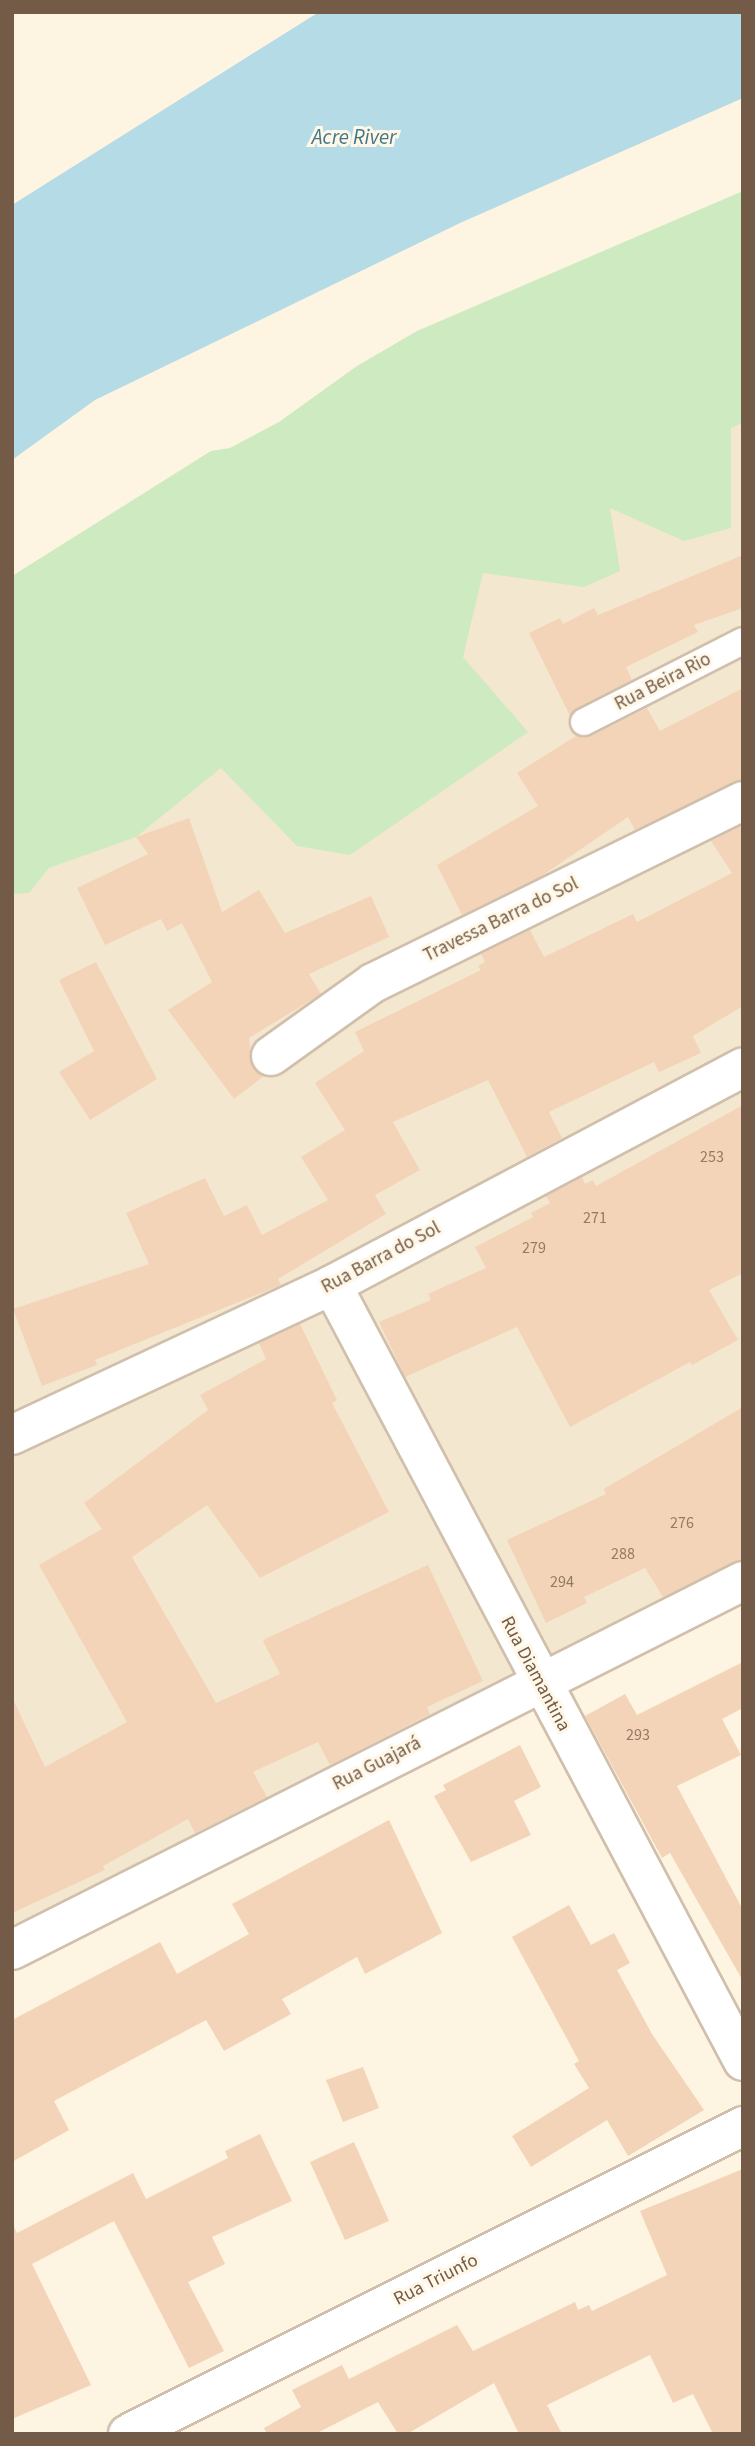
<!DOCTYPE html>
<meta charset="utf-8">
<style>
body{margin:0}
#map{position:relative;width:755px;height:2446px;overflow:hidden;background:#fdf4e1;font-family:"Source Sans 3",sans-serif}
div>[style]{position:absolute}
[style*='--x']{left:calc(var(--x)*1px);top:calc(var(--y)*1px);width:calc(var(--w)*1px);rotate:calc(var(--a)*1deg)}
.residential>*{inset:0;background:#f4e7cf}
.green>*{inset:0;background:#cdeac0}
.water>*{inset:0;background:#b5dbe6}
.building>*{inset:0;background:#f3d4b8}
.roads{filter:drop-shadow(2px 0 #d0bfab) drop-shadow(-2px 0 #d0bfab) drop-shadow(0 2px #d0bfab) drop-shadow(0 -2px #d0bfab)}
.service>*{height:26px;margin:-13px;padding:0 13px;transform-origin:13px;border-radius:13px;background:#fff}
.minor>*{height:38px;margin:-19px;padding:0 19px;transform-origin:19px;border-radius:19px;background:#fff}
span{translate:-50% -50%;white-space:nowrap;text-align:center;line-height:1.15;-webkit-text-stroke:6px #fff8e8;paint-order:stroke}
.number-label{font-size:16px;color:#947963}
.number-label span{-webkit-text-stroke-width:0}
.street-label{font-size:19px;color:#745b47}
.water-label{font-size:21px;color:#417789;font-style:italic}
.frame{position:absolute;inset:0;border:14px solid #745b47;pointer-events:none}
</style>
<div id="map">
<div class="residential">
<i style="clip-path:polygon(743px 232px,743px 1599px,12px 1960px,12px 655px)"></i>
</div>
<div class="green">
<i style="clip-path:polygon(743px 191px,743px 422px,731px 428px,731px 528px,684px 541px,610px 508px,620px 571px,584px 587px,483px 573px,463px 657px,528px 732px,350px 855px,297px 846px,221px 768px,136px 837px,49px 868px,29px 893px,12px 894px,12px 576px,211px 451px,230px 448px,279px 422px,357px 366px,417px 331px)"></i>
</div>
<div class="water">
<i style="clip-path:polygon(319px 12px,743px 12px,743px 98px,460px 223px,95px 400px,12px 460px,12px 205px)"></i>
</div>
<div class="building">
<i style="clip-path:polygon(743px 555px,743px 608px,694px 625px,698px 632px,626px 667px,632px 680px,570px 716px,529px 633px,560px 618px,563px 624px,594px 608px,598px 615px)"></i>
<i style="clip-path:polygon(743px 688px,743px 779px,635px 830px,628px 817px,540px 877px,462px 915px,437px 865px,538px 806px,517px 773px,576px 736px,591px 736px,647px 708px,660px 731px)"></i>
<i style="clip-path:polygon(189px 818px,222px 912px,259px 890px,285px 933px,371px 896px,389px 937px,309px 974px,321px 994px,249px 1038px,253px 1068px,264px 1076px,234px 1099px,168px 1010px,212px 982px,182px 923px,167px 931px,161px 919px,105px 945px,77px 888px,148px 854px,136px 837px)"></i>
<i style="clip-path:polygon(743px 825px,743px 1006px,693px 1036px,701px 1053px,659px 1072px,654px 1062px,549px 1112px,562px 1138px,527px 1157px,488px 1080px,393px 1122px,420px 1170px,375px 1195px,386px 1214px,278px 1279px,281px 1285px,95px 1360px,97px 1365px,42px 1386px,13px 1309px,149px 1264px,126px 1213px,205px 1178px,224px 1216px,247px 1205px,262px 1235px,328px 1200px,301px 1157px,345px 1130px,315px 1083px,364px 1051px,355px 1032px,481px 970px,478px 966px,485px 962px,481px 954px,530px 930px,544px 957px,633px 914px,637px 922px,732px 873px,711px 841px)"></i>
<i style="clip-path:polygon(96px 962px,157px 1079px,90px 1120px,59px 1072px,94px 1051px,59px 980px)"></i>
<i style="clip-path:polygon(743px 1105px,743px 1273px,709px 1290px,738px 1340px,692px 1365px,690px 1362px,570px 1427px,517px 1327px,405px 1377px,379px 1322px,431px 1300px,428px 1294px,486px 1268px,475px 1247px,533px 1217px,531px 1213px,550px 1203px,546px 1196px,582px 1177px,585px 1184px,593px 1180px,596px 1186px)"></i>
<i style="clip-path:polygon(300px 1324px,337px 1400px,332px 1403px,389px 1512px,260px 1578px,207px 1505px,132px 1557px,216px 1703px,280px 1674px,263px 1641px,267px 1638px,428px 1565px,483px 1681px,427px 1707px,430px 1714px,330px 1765px,318px 1742px,253px 1772px,267px 1797px,195px 1833px,188px 1819px,103px 1866px,105px 1870px,12px 1913px,12px 1697px,45px 1767px,127px 1722px,39px 1565px,102px 1529px,84px 1503px,208px 1410px,200px 1395px,266px 1359px,259px 1343px)"></i>
<i style="clip-path:polygon(743px 1407px,743px 1559px,663px 1597px,645px 1568px,584px 1597px,587px 1603px,546px 1623px,507px 1540px,606px 1494px,604px 1489px)"></i>
<i style="clip-path:polygon(743px 1662px,743px 1708px,722px 1719px,741px 1755px,677px 1786px,743px 1910px,743px 1981px,670px 1853px,662px 1858px,585px 1716px,625px 1694px,637px 1715px)"></i>
<i style="clip-path:polygon(520px 1745px,541px 1787px,514px 1801px,531px 1835px,471px 1862px,434px 1796px,446px 1790px,443px 1785px)"></i>
<i style="clip-path:polygon(389px 1820px,442px 1933px,365px 1974px,357px 1957px,282px 1999px,291px 2014px,224px 2051px,206px 2020px,131px 2060px,54px 2101px,69px 2130px,12px 2162px,12px 2020px,160px 1942px,177px 1974px,249px 1934px,232px 1904px)"></i>
<i style="clip-path:polygon(569px 1905px,591px 1945px,614px 1933px,630px 1963px,617px 1970px,652px 2034px,704px 2110px,628px 2156px,607px 2120px,531px 2167px,512px 2136px,589px 2088px,574px 2064px,579px 2061px,512px 1937px)"></i>
<i style="clip-path:polygon(363px 2067px,379px 2108px,343px 2122px,326px 2080px)"></i>
<i style="clip-path:polygon(260px 2134px,292px 2201px,212px 2237px,225px 2264px,188px 2282px,224px 2351px,189px 2368px,114px 2221px,32px 2264px,91px 2385px,12px 2419px,12px 2223px,17px 2233px,133px 2173px,146px 2199px,228px 2158px,225px 2151px)"></i>
<i style="clip-path:polygon(354px 2142px,389px 2221px,345px 2240px,310px 2162px)"></i>
<i style="clip-path:polygon(743px 2169px,743px 2434px,713px 2434px,693px 2394px,673px 2403px,650px 2355px,547px 2405px,562px 2434px,519px 2434px,494px 2383px,407px 2434px,398px 2434px,378px 2402px,315px 2434px,267px 2434px,264px 2428px,301px 2407px,292px 2390px,342px 2365px,349px 2379px,457px 2325px,473px 2351px,575px 2302px,578px 2310px,589px 2305px,592px 2311px,667px 2275px,640px 2211px)"></i>
</div>
<div class="roads">
<div class="service">
<i style="--x:584;--y:722;--w:178;--a:-27"></i>
</div>
<div class="minor">
<i style="--x:271;--y:1056;--w:125;--a:-35.6"></i>
<i style="--x:373;--y:983;--w:412;--a:-26.2"></i>
<i style="--x:332;--y:1285;--w:878;--a:62.09"></i>
<i style="--x:12;--y:1435;--w:353;--a:-25.1"></i>
<i style="--x:332;--y:1285;--w:465;--a:-27.9"></i>
<i style="--x:12;--y:1950;--w:819;--a:-26.78"></i>
<i style="--x:128;--y:2434;--w:688;--a:-26.6"></i>
</div>
</div>
<div class="number-label">
<span style="left:712px;top:1157px">253</span>
<span style="left:595px;top:1218px">271</span>
<span style="left:534px;top:1248px">279</span>
<span style="left:682px;top:1523px">276</span>
<span style="left:623px;top:1554px">288</span>
<span style="left:562px;top:1582px">294</span>
<span style="left:638px;top:1735px">293</span>
</div>
<div class="street-label">
<span style="left:663px;top:682px;rotate:-27deg">Rua Beira Rio</span>
<span style="left:501px;top:920px;rotate:-26deg">Travessa Barra do Sol</span>
<span style="left:381px;top:1258px;rotate:-28deg">Rua Barra do Sol</span>
<span style="left:535px;top:1674px;rotate:62deg">Rua Diamantina</span>
<span style="left:377px;top:1764px;rotate:-27deg">Rua Guajará</span>
<span style="left:436px;top:2280px;rotate:-27deg">Rua Triunfo</span>
</div>
<div class="water-label">
<span style="left:354px;top:137px">Acre River</span>
</div>
<div class="frame"></div>
</div>
